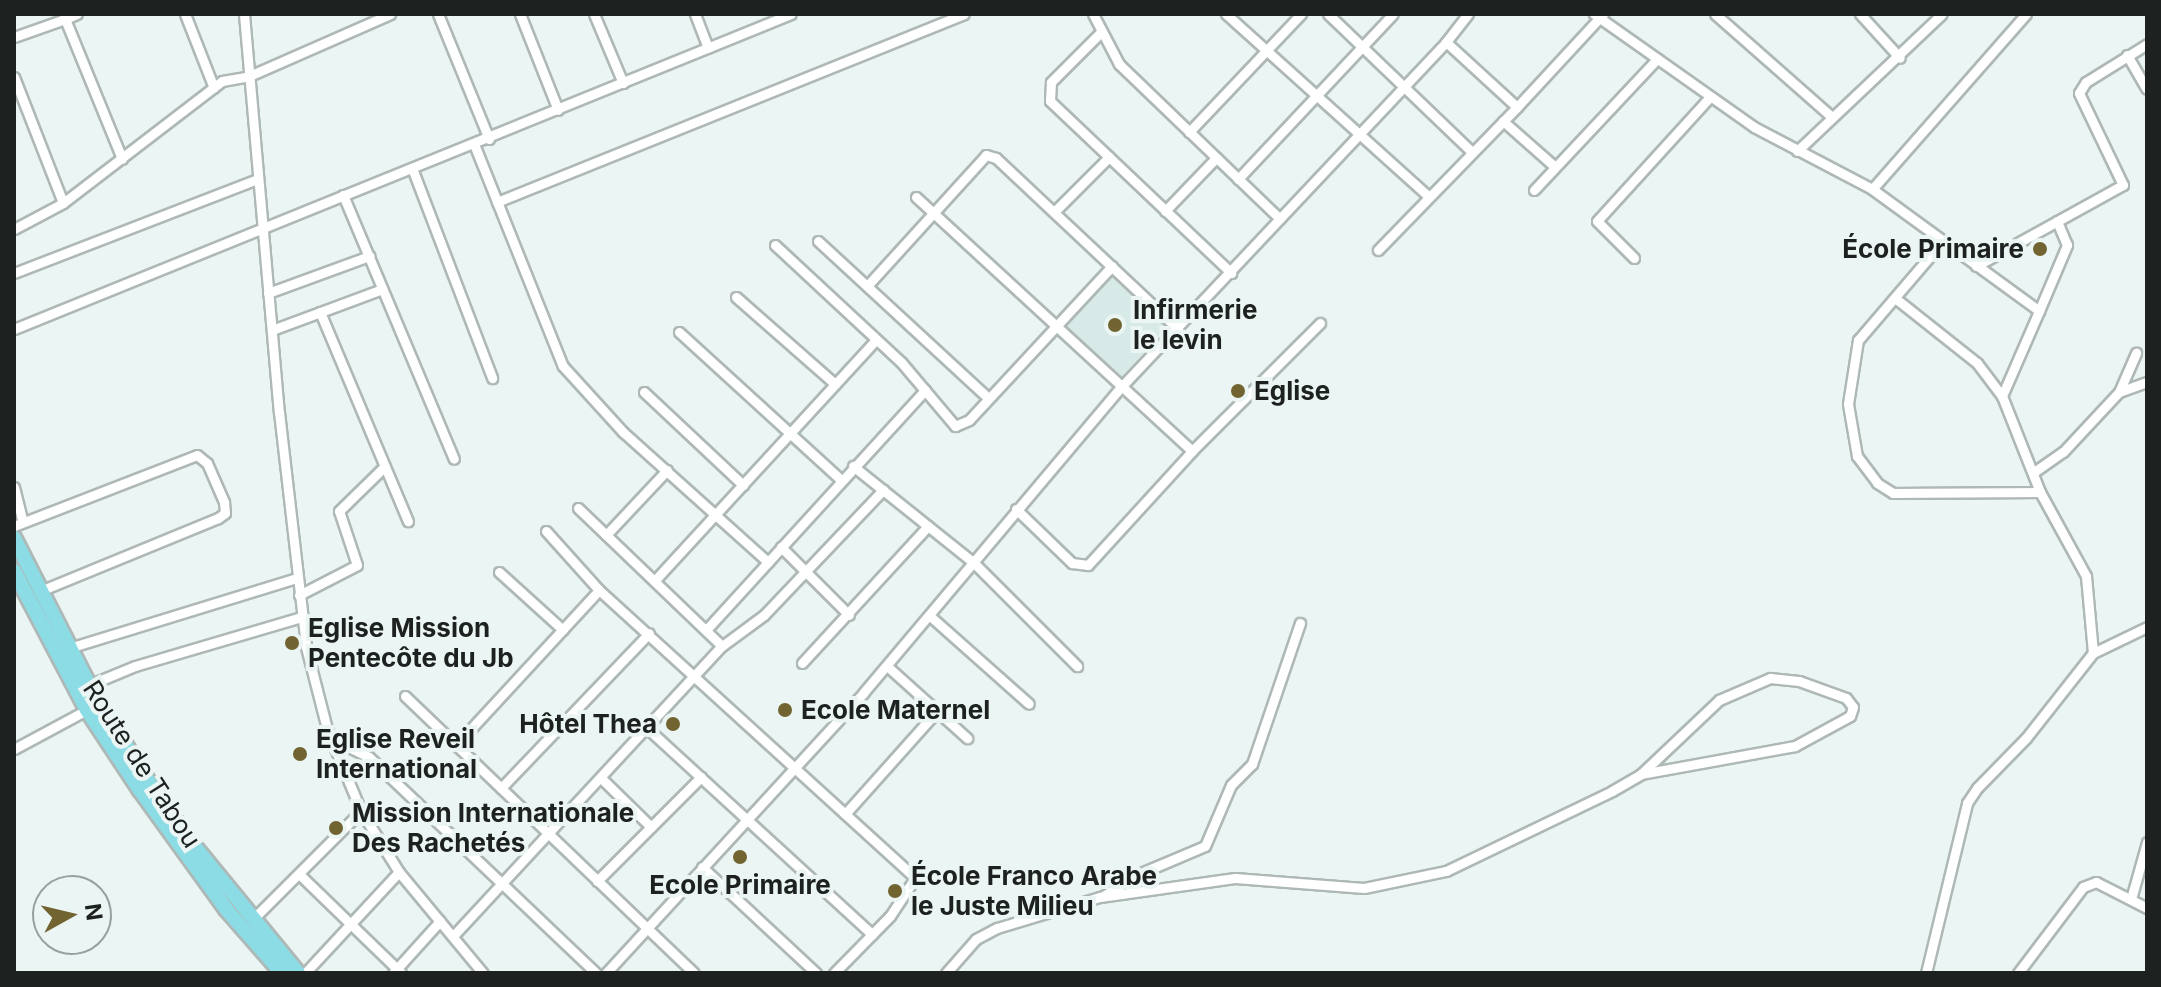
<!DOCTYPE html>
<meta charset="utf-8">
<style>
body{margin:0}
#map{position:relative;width:2161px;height:987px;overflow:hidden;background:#ebf5f3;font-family:Inter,sans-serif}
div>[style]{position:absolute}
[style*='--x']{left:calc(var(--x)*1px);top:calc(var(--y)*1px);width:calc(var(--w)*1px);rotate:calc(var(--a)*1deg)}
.built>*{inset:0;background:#d7eae8}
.roads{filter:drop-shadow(2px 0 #aeb8b6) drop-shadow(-2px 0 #aeb8b6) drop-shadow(0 2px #aeb8b6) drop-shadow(0 -2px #aeb8b6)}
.street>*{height:9px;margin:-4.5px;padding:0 4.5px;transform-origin:4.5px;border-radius:4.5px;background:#fff}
.primary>*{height:14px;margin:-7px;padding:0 7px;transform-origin:7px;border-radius:7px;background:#8cdce5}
.dots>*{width:22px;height:22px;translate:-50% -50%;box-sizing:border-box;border:4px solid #ebf5f3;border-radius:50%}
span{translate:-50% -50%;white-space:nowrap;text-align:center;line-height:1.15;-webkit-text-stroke:8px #ebf5f3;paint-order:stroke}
.poi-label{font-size:26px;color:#1d2120;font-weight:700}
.right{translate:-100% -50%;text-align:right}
.left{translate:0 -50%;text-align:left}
.street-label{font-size:26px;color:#1d2120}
.frame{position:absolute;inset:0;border:16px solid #1d2120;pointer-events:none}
.north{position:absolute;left:32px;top:875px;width:80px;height:80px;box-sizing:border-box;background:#ebf5f3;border:2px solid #99a09f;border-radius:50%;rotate:82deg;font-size:22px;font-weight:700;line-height:32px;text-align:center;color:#1d2120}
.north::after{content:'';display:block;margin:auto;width:28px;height:36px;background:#726431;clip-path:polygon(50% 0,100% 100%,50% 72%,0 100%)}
</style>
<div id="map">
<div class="built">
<i style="clip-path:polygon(1111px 273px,1168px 326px,1120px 378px,1061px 325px)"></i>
</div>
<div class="roads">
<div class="street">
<i style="--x:64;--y:14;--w:5;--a:79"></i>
<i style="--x:65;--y:19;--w:13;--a:-23"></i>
<i style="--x:185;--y:14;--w:79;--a:68.6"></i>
<i style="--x:244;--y:14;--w:400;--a:85"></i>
<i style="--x:279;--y:412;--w:237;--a:83.4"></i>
<i style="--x:306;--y:647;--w:85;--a:75.6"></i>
<i style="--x:327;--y:729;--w:89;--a:67.5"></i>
<i style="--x:361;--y:811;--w:72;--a:58.1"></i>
<i style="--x:399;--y:872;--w:131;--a:50.3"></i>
<i style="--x:438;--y:14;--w:135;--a:67.8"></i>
<i style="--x:520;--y:14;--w:103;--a:68.4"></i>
<i style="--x:594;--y:14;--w:75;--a:67.2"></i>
<i style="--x:695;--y:14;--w:36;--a:69"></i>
<i style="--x:1093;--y:14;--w:56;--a:62.5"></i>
<i style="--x:1119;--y:64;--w:223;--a:43.9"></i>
<i style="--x:1226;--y:14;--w:272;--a:42"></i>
<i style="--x:1328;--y:14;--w:199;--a:43.8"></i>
<i style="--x:1594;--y:14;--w:196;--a:35.2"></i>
<i style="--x:1754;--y:127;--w:133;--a:27.7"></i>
<i style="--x:1715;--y:14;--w:156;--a:41.4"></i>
<i style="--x:1860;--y:14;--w:59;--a:47.7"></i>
<i style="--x:2026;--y:14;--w:233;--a:131.3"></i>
<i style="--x:1872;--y:189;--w:207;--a:36.1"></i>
<i style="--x:2039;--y:311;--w:72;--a:-67"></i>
<i style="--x:2067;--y:245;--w:26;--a:-113"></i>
<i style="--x:1101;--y:32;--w:71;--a:135"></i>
<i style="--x:1051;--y:82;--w:19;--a:93"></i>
<i style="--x:1050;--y:101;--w:250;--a:43.5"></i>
<i style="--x:14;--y:37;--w:54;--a:-19.4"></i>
<i style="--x:65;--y:19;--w:151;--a:67.8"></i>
<i style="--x:1446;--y:42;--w:36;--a:-52"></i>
<i style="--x:2127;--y:55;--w:39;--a:60"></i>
<i style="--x:14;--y:77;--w:135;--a:68.7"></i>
<i style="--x:1503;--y:121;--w:69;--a:41.5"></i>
<i style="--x:1189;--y:132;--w:163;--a:-46.5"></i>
<i style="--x:474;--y:144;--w:239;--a:68.2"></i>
<i style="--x:563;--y:366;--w:89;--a:47.7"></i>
<i style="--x:623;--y:432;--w:195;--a:41.9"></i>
<i style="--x:1797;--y:151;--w:199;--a:-43.4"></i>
<i style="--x:412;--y:168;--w:225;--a:69.1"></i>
<i style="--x:1238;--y:179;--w:226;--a:-46.8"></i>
<i style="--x:1534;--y:190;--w:180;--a:-46.8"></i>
<i style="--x:343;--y:195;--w:286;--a:67.2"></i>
<i style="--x:916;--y:197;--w:375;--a:42.6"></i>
<i style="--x:1192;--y:451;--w:181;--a:-45"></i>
<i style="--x:497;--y:202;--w:503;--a:-21.93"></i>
<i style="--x:1165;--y:211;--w:74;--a:-46.1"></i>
<i style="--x:1054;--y:212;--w:78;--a:-45"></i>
<i style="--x:14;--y:229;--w:55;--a:-28"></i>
<i style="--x:63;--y:203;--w:200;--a:-37.5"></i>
<i style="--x:222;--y:81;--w:27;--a:-10"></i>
<i style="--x:249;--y:76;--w:154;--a:-23.7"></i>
<i style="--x:818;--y:241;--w:231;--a:42.7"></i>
<i style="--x:1943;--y:241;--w:130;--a:130.6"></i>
<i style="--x:1858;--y:340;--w:65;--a:98.9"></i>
<i style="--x:1848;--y:404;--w:53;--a:80.2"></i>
<i style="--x:1857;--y:456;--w:34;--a:53"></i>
<i style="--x:1877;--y:483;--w:19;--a:32"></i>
<i style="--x:1893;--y:493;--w:147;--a:-0.4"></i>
<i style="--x:775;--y:245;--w:172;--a:42.9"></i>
<i style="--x:901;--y:362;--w:84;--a:49.8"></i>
<i style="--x:955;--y:426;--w:15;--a:-23"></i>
<i style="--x:969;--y:420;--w:210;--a:-47.1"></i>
<i style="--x:1378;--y:250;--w:199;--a:-45.8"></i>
<i style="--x:1634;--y:258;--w:52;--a:-135"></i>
<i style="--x:1597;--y:221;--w:168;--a:-47.7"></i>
<i style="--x:1976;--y:266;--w:168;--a:-28.9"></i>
<i style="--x:2123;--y:185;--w:102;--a:-115.6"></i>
<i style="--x:2079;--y:93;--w:13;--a:-58"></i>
<i style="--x:2086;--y:82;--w:72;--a:-31.9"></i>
<i style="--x:14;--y:273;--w:261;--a:-21.1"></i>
<i style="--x:867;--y:286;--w:177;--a:-47.7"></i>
<i style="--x:986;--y:155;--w:10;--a:17"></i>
<i style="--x:996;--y:158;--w:250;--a:43.2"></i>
<i style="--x:268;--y:293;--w:108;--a:-20.1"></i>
<i style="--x:736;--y:297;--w:132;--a:41.3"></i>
<i style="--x:1895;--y:298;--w:105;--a:38.4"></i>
<i style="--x:1977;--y:363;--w:41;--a:52.9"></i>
<i style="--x:2039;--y:311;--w:93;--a:113.5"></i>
<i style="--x:2002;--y:396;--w:103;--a:68.4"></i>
<i style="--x:2040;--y:492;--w:96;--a:61.3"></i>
<i style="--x:2086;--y:576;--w:77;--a:84.8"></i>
<i style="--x:320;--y:312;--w:227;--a:67.2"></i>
<i style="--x:14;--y:329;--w:838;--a:-22.07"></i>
<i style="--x:272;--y:330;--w:117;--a:-20.4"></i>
<i style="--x:679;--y:332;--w:219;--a:42.4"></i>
<i style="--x:644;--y:392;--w:136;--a:43.2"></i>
<i style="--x:2119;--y:392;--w:43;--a:-66.4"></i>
<i style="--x:853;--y:466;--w:155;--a:38.7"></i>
<i style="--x:974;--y:563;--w:146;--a:45"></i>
<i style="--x:2034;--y:472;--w:35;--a:-35"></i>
<i style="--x:2063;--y:452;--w:82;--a:-47"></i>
<i style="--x:2119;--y:392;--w:30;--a:-20"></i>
<i style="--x:14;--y:487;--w:36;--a:76"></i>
<i style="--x:578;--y:508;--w:199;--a:43.8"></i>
<i style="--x:1016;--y:509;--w:78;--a:44"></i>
<i style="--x:1072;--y:563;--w:16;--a:7"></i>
<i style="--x:1088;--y:565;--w:154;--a:-47.6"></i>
<i style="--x:14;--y:526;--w:196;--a:-21.2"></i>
<i style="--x:197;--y:455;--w:13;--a:39"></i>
<i style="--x:207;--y:463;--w:43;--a:66.4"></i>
<i style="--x:224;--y:502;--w:11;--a:85"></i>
<i style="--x:225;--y:513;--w:9;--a:144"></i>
<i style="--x:218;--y:518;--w:192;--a:157.7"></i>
<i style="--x:546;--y:531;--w:79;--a:48.1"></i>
<i style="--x:599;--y:590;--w:428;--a:42.3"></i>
<i style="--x:915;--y:878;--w:45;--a:123.3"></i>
<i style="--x:890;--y:916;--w:80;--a:134.5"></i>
<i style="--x:606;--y:535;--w:89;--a:-46.8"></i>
<i style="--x:781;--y:547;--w:96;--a:45"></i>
<i style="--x:499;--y:572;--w:86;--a:42.2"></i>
<i style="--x:656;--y:579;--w:325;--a:-47.4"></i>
<i style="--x:299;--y:595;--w:65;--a:-27.3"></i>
<i style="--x:357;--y:565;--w:57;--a:-108.4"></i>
<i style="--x:339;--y:511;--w:64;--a:-44.4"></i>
<i style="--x:930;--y:616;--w:132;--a:41.6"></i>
<i style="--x:706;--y:630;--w:325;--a:-47.6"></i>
<i style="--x:69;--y:648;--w:239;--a:-17.1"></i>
<i style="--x:802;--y:663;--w:186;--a:-47.4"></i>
<i style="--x:887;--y:666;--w:108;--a:42"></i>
<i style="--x:89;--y:685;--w:50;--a:-22.4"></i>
<i style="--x:135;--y:666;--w:173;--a:-16.4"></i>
<i style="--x:405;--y:696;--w:400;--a:43.8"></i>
<i style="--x:648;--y:729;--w:304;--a:42.5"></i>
<i style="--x:332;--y:739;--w:41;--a:25.9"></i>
<i style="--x:369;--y:757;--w:313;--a:43.6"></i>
<i style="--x:456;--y:745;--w:211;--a:-47.3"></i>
<i style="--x:14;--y:749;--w:86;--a:-28.3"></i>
<i style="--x:601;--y:778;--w:70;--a:44.4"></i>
<i style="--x:501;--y:788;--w:214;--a:-46.3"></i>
<i style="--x:845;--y:814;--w:138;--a:-48.2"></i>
<i style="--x:702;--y:867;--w:156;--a:42.9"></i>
<i style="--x:299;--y:874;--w:142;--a:44.1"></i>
<i style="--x:597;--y:881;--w:147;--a:-45"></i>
<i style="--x:1103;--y:896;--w:44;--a:-31.2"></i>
<i style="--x:1141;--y:873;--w:69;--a:-22.9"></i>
<i style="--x:1205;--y:846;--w:66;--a:-66.9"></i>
<i style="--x:1231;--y:785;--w:30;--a:-45"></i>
<i style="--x:1252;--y:764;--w:149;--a:-71.2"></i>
<i style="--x:2131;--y:899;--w:59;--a:-74.3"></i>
<i style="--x:252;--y:920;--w:154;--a:-45"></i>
<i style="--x:453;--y:936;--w:396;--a:-47.2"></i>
<i style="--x:722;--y:646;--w:52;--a:-36.4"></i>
<i style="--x:764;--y:615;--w:173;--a:-46.4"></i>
<i style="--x:305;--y:973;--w:138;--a:-47.1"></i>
<i style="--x:393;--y:973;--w:70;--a:-47.9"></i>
<i style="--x:606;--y:973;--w:381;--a:-47.4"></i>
<i style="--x:864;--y:692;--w:400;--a:-49.9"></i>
<i style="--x:1122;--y:386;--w:473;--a:-46.7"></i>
<i style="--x:1446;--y:42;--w:96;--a:42.5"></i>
<i style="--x:1517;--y:107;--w:127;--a:-47.2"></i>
<i style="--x:946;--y:973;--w:45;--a:-48.6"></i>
<i style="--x:976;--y:939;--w:24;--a:-28"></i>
<i style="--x:997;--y:928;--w:108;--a:-16.8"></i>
<i style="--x:1100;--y:897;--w:136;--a:-8"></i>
<i style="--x:1235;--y:878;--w:129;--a:4.4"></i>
<i style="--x:1364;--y:888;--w:84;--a:-11.7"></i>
<i style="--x:1446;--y:871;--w:184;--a:-25.7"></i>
<i style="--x:1612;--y:791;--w:34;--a:-30"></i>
<i style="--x:1641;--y:774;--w:108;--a:-43.5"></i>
<i style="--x:1719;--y:700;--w:56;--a:-23.3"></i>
<i style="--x:1770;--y:678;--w:29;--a:6"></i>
<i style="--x:1799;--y:681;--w:50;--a:19.9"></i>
<i style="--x:1846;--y:698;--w:11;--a:52"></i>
<i style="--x:1853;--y:707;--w:9;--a:108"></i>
<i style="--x:1850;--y:716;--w:63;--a:151.4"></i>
<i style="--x:1795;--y:746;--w:157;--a:169.7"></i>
<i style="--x:1926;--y:973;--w:175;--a:-76.4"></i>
<i style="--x:1967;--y:803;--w:18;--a:-56"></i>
<i style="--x:1977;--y:788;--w:70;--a:-45.6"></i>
<i style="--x:2026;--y:738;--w:108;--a:-51.8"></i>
<i style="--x:2093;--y:653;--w:60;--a:-25.7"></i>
<i style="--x:2018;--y:973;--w:108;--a:-52.9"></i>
<i style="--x:2083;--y:887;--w:14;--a:-21"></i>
<i style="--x:2096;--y:882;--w:57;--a:27"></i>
</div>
<div class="primary">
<i style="--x:14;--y:538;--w:165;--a:63"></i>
<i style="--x:89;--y:685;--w:98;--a:58.7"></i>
<i style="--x:140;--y:769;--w:80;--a:55.7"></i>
<i style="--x:185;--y:835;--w:178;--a:50.7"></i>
<i style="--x:14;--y:571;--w:157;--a:62.3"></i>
<i style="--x:87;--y:710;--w:96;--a:56.5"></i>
<i style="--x:140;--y:790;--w:147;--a:54.1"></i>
<i style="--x:226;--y:909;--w:85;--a:48.8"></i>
</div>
</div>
<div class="dots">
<i style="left:2040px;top:249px;background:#726431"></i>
<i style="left:1115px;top:325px;background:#726431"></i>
<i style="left:1238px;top:391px;background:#726431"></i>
<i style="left:292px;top:643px;background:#726431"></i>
<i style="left:785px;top:710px;background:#726431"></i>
<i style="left:673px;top:724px;background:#726431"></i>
<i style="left:300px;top:754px;background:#726431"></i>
<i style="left:336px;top:828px;background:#726431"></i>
<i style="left:740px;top:857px;background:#726431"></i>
<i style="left:895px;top:891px;background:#726431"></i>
</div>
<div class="poi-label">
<span class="right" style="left:2024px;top:249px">École Primaire</span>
<span class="left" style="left:1133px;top:325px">Infirmerie<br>le levin</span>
<span class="left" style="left:1254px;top:391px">Eglise</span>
<span class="left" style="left:308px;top:643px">Eglise Mission<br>Pentecôte du Jb</span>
<span class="left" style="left:801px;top:710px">Ecole Maternel</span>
<span class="right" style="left:657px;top:724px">Hôtel Thea</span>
<span class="left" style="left:316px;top:754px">Eglise Reveil<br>International</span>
<span class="left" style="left:352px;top:828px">Mission Internationale<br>Des Rachetés</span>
<span class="left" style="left:911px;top:891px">École Franco Arabe<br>le Juste Milieu</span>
<span style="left:740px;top:885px">Ecole Primaire</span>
</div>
<div class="street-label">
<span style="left:142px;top:764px;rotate:57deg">Route de Tabou</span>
</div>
<div class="frame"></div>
<div class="north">N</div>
</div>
